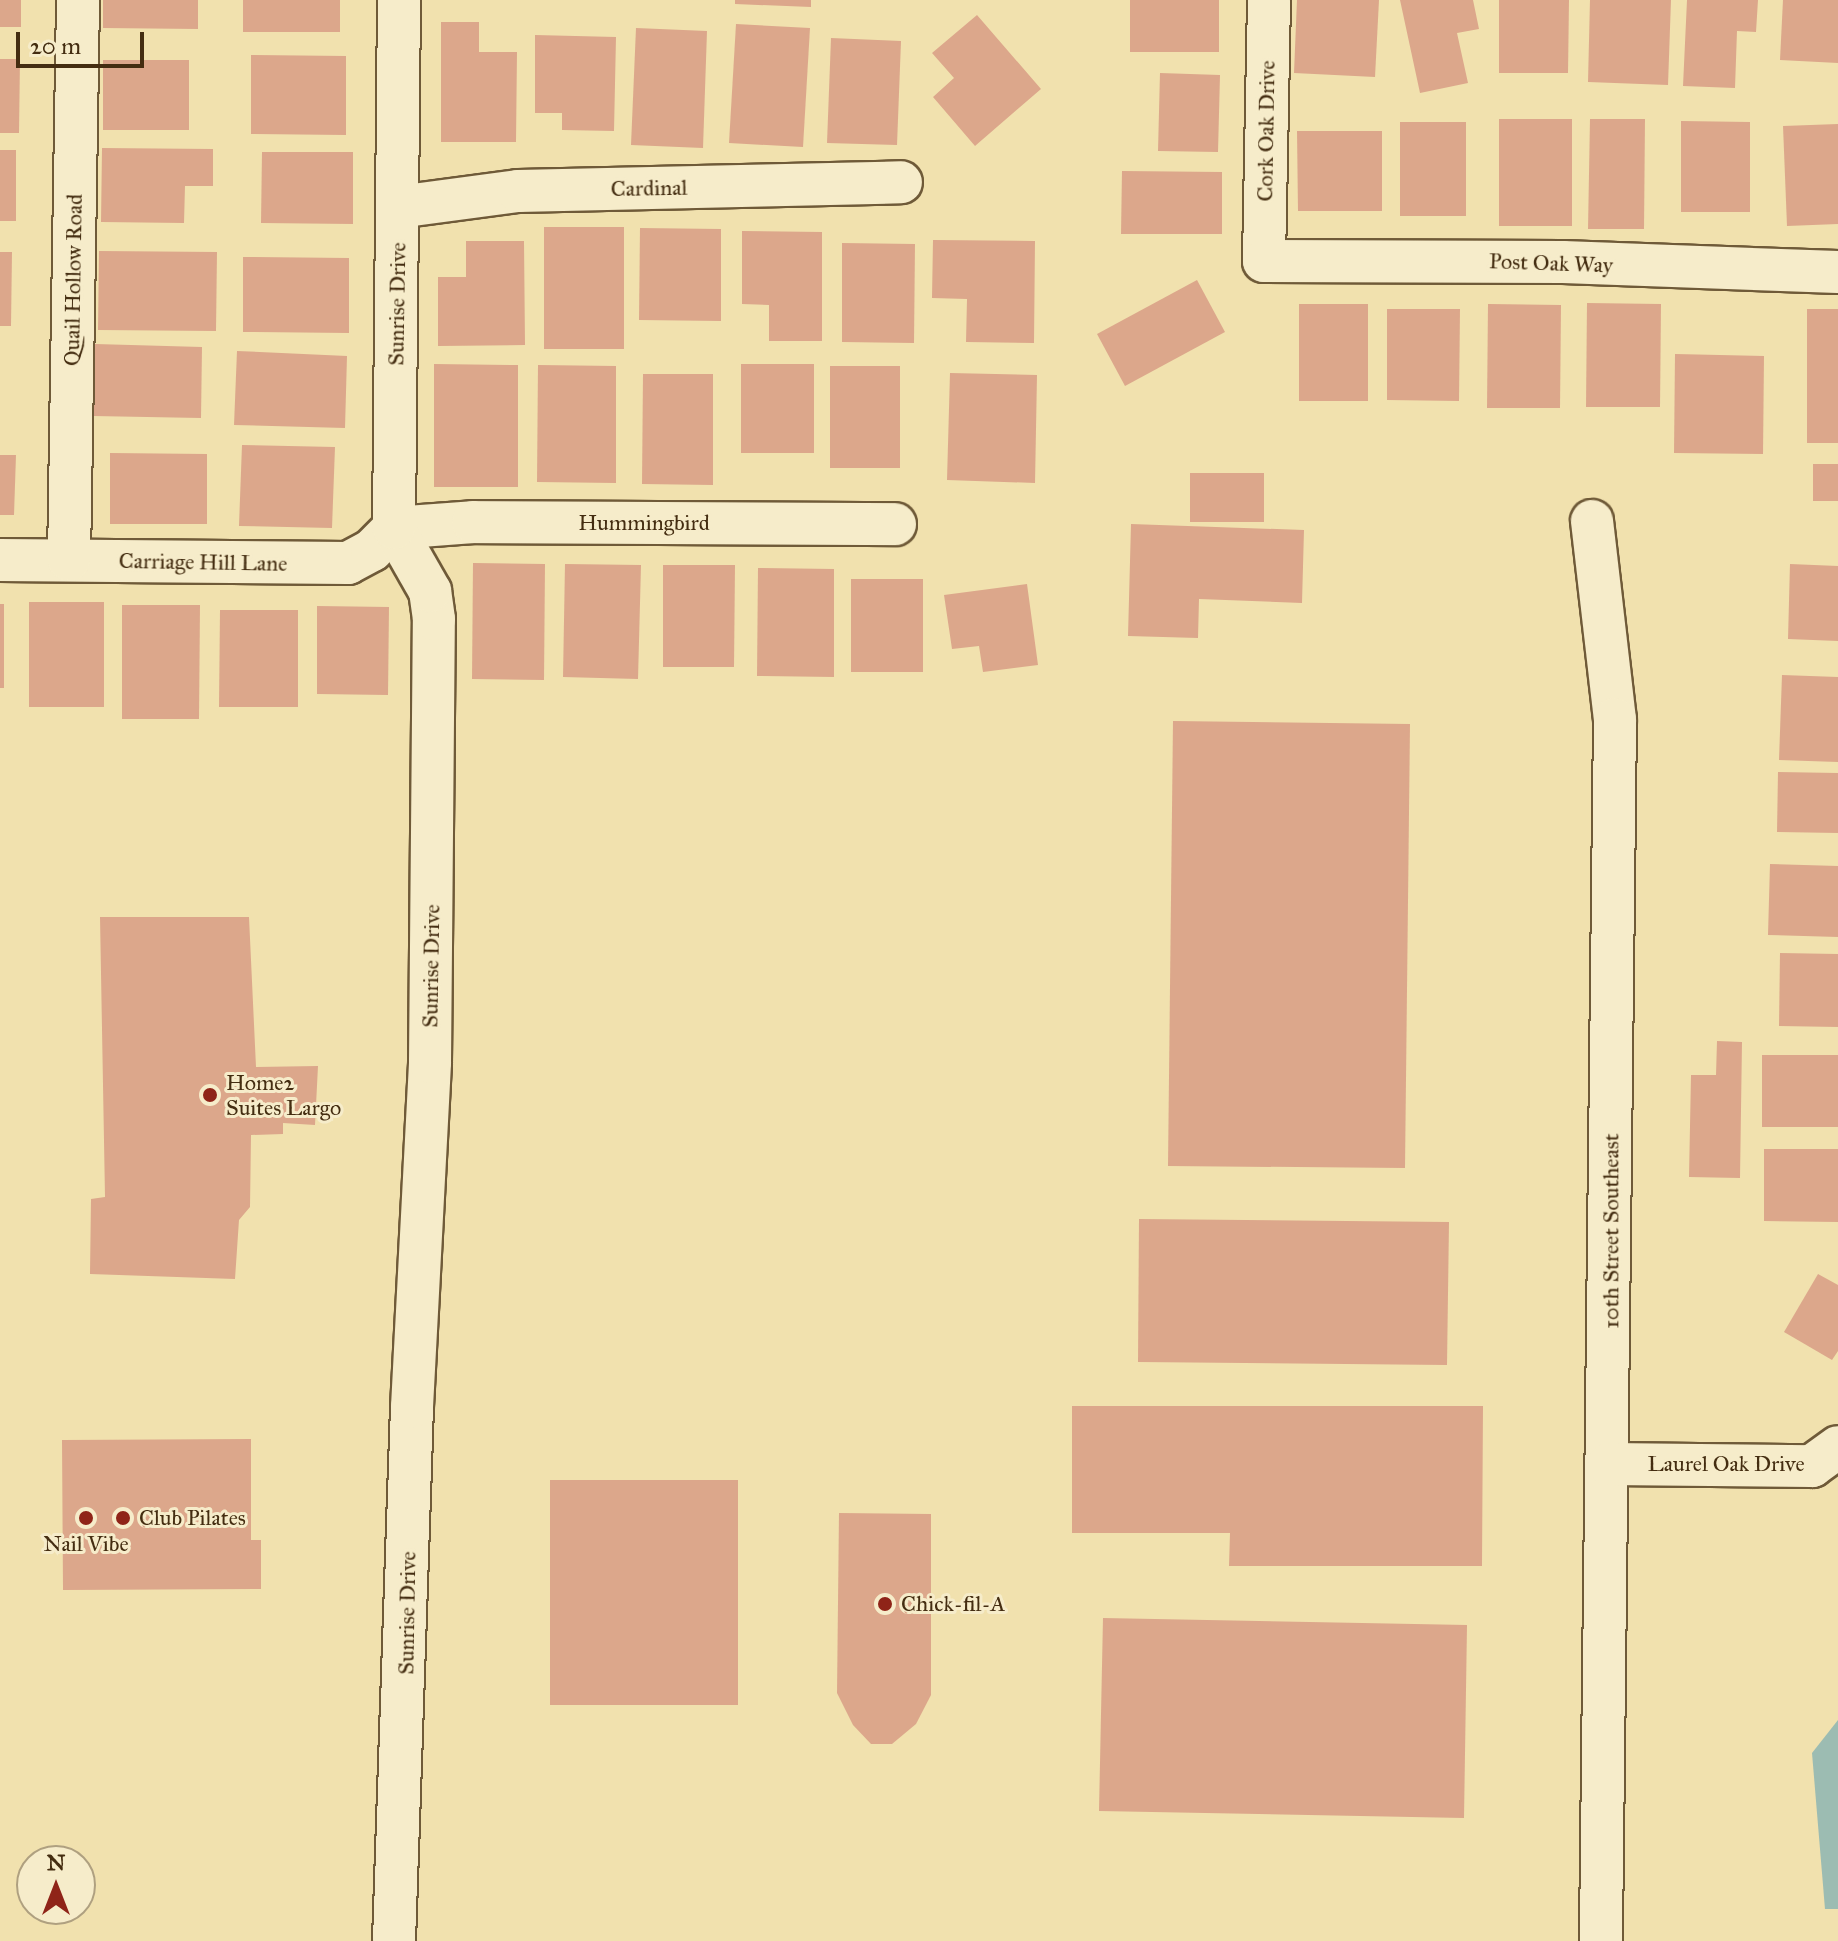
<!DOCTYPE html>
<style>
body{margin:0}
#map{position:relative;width:1838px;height:1941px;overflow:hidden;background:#f1e1ae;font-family:"IM FELL Great Primer",serif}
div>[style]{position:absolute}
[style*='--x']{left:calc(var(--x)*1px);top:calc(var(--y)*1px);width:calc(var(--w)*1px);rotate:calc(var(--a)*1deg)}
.water>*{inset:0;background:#9cbcb2}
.building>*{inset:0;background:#dca78b}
.roads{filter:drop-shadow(2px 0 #6f5a38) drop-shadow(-2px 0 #6f5a38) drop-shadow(0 2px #6f5a38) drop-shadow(0 -2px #6f5a38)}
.street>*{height:42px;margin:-21px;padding:0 21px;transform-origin:21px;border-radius:21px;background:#f6ecca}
.dots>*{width:22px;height:22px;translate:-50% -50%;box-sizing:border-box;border:4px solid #f6ecca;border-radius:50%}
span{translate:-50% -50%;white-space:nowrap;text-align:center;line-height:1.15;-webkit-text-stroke:6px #f6ecca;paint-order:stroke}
.street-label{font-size:22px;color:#442d11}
.poi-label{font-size:22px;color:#442d11}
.left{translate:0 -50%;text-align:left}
.north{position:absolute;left:16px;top:1845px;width:80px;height:80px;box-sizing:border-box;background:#f6ecca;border:2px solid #afa080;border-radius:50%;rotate:0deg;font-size:22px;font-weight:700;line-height:32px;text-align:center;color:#442d11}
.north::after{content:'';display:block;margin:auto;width:28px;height:36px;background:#8f2418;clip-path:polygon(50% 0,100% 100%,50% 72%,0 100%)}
.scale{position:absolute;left:16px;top:32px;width:128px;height:36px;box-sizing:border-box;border:4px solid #442d11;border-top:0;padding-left:10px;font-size:24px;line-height:28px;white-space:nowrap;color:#442d11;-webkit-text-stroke:6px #f6ecca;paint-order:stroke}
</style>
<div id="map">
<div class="water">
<i style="clip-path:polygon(1838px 1720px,1838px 1909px,1825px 1909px,1812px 1753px)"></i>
</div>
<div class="building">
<i style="clip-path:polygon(0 0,21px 0,21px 27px,0 27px)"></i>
<i style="clip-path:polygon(103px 0,198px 0,198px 29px,103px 28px)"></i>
<i style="clip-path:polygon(243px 0,340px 0,340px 32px,243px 32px)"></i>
<i style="clip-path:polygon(735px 0,811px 0,811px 7px,735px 4px)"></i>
<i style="clip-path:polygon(1130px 0,1219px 0,1219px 52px,1130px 52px)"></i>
<i style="clip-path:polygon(1297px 0,1379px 0,1375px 77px,1294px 73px)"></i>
<i style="clip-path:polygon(1400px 0,1473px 0,1479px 29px,1457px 33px,1468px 83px,1420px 93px)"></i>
<i style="clip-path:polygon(1499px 0,1569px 0,1568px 73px,1499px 73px)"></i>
<i style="clip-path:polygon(1590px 0,1671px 0,1668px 85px,1588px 82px)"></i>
<i style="clip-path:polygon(1687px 0,1758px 0,1756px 32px,1737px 31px,1735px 88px,1683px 86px)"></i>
<i style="clip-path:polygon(1783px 0,1838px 0,1838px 63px,1780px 60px)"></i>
<i style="clip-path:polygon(977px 15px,1041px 89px,975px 146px,933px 97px,954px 78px,932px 53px)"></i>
<i style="clip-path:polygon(441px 22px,479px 22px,479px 52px,517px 52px,516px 142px,441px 142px)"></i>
<i style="clip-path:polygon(736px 24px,810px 28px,803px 147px,729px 143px)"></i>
<i style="clip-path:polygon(636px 28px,707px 31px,703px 148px,631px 145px)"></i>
<i style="clip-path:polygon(535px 35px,616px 37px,614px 131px,562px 130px,562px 113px,535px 113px)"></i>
<i style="clip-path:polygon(831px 38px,901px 41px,897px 145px,827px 143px)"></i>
<i style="clip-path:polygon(251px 55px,346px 56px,346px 135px,251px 134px)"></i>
<i style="clip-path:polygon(0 59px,20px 59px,19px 133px,0 133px)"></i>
<i style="clip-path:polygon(103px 60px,189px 60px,189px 130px,103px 130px)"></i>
<i style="clip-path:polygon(1160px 73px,1220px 75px,1218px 152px,1158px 151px)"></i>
<i style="clip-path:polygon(1499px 119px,1572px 119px,1572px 226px,1499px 226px)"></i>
<i style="clip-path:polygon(1590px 119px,1645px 119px,1644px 229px,1588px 229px)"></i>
<i style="clip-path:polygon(1681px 121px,1750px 122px,1750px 212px,1681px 212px)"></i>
<i style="clip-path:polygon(1400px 122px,1466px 122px,1466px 216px,1400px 216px)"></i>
<i style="clip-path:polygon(1838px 124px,1838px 224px,1787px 226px,1783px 126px)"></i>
<i style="clip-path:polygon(1297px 131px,1382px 131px,1382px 211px,1298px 211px)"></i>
<i style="clip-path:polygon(102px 148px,213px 149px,213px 186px,185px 186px,184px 223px,101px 222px)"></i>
<i style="clip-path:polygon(0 150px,16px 150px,16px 221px,0 221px)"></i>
<i style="clip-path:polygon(262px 152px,353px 152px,353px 224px,261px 223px)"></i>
<i style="clip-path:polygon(1122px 171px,1222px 172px,1222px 234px,1121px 234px)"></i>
<i style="clip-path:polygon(544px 227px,624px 227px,624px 349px,544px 349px)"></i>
<i style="clip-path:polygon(640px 228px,721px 229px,721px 321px,639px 320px)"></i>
<i style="clip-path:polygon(742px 231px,822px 232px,822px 341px,769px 341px,769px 305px,742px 304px)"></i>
<i style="clip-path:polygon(933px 240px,1035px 241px,1034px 343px,966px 342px,967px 299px,932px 298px)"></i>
<i style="clip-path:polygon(466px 241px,524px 241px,525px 345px,438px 346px,438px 277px,466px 277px)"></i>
<i style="clip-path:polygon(842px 243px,915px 244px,914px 343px,842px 342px)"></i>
<i style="clip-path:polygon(99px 251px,217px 252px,216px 331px,98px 330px)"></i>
<i style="clip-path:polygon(0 252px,12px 252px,11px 326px,0 326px)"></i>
<i style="clip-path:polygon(243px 257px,349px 258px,349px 333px,243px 332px)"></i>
<i style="clip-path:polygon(1197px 280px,1225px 332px,1125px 386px,1097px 334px)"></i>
<i style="clip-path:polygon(1587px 303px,1661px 304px,1660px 407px,1586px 407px)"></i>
<i style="clip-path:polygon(1299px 304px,1368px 304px,1368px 401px,1299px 401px)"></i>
<i style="clip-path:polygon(1488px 304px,1561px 305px,1560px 408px,1487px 408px)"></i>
<i style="clip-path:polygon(1387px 309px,1460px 309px,1459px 401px,1387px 400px)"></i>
<i style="clip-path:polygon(1807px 309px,1838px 309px,1838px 443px,1807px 443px)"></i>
<i style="clip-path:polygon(95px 344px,202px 347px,201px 418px,93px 416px)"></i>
<i style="clip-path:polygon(237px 351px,347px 356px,345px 428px,234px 425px)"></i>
<i style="clip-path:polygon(1675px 354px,1764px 356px,1763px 454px,1674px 453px)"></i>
<i style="clip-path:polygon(434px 364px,518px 365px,518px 487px,434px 487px)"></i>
<i style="clip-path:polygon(741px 364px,814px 364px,814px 453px,741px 453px)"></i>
<i style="clip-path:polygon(538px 365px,616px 366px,616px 483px,537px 482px)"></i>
<i style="clip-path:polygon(830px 366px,900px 366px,900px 468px,830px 468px)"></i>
<i style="clip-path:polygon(950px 373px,1037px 375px,1035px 483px,947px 480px)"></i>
<i style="clip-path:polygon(643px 374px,713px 374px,713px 485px,642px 484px)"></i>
<i style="clip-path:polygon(242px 445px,335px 447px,332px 528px,239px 526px)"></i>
<i style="clip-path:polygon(110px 453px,207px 454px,207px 524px,110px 524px)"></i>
<i style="clip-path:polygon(0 455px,16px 455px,14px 515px,0 515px)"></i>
<i style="clip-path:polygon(1813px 464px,1838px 464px,1838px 501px,1813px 501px)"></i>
<i style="clip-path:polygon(1190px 473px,1264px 473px,1264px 522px,1190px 522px)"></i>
<i style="clip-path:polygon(1131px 524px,1304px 530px,1302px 603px,1199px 599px,1198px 638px,1128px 636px)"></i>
<i style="clip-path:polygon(473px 563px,545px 564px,544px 680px,472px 679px)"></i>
<i style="clip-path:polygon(565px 564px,641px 565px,638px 679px,563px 677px)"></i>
<i style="clip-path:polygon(1790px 564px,1838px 566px,1838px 641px,1788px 639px)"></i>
<i style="clip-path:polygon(663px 565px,735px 565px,734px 667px,663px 667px)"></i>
<i style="clip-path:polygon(758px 568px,834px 569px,834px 677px,757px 676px)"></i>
<i style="clip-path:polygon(851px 579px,923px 579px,923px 672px,851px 672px)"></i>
<i style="clip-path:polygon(1027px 584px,1038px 665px,983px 672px,979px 646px,952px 649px,944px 595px)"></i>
<i style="clip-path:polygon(29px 602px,104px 602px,104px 707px,29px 707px)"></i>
<i style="clip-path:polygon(0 604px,4px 604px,4px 688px,0 688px)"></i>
<i style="clip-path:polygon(122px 605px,200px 605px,199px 719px,122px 719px)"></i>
<i style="clip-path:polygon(317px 606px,389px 607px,388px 695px,317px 694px)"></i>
<i style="clip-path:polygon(220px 610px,298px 610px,298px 707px,219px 707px)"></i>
<i style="clip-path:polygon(1782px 675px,1838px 677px,1838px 762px,1779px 760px)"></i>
<i style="clip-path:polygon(1173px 721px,1410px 724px,1405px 1168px,1168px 1166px)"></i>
<i style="clip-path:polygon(1778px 772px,1838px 773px,1838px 833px,1777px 832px)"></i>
<i style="clip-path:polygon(1770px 864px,1838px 866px,1838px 937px,1768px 935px)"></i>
<i style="clip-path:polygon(100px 917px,249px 917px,256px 1067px,318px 1066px,315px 1125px,283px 1123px,283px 1134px,251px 1135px,250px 1207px,239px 1220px,235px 1279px,90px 1274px,91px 1199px,105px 1197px)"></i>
<i style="clip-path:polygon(1780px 953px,1838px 954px,1838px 1027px,1779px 1026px)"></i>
<i style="clip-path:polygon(1717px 1041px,1742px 1042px,1740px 1178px,1689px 1177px,1691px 1075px,1716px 1075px)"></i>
<i style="clip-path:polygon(1762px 1055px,1838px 1055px,1838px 1127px,1762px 1127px)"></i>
<i style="clip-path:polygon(1764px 1149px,1838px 1149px,1838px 1222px,1764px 1221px)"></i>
<i style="clip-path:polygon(1139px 1219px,1449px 1222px,1447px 1365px,1138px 1362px)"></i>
<i style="clip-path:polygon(1818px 1274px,1838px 1285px,1838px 1351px,1832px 1360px,1784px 1332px)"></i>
<i style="clip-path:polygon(1072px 1406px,1483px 1406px,1482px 1566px,1229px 1566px,1230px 1533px,1072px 1533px)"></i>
<i style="clip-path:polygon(251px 1439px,251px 1540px,261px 1540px,261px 1589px,63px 1590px,62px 1440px)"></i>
<i style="clip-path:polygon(550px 1480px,738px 1480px,738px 1705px,550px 1705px)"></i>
<i style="clip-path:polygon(839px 1513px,931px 1514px,931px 1695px,916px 1724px,892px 1744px,871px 1744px,853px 1725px,837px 1693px)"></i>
<i style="clip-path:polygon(1103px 1618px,1467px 1625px,1464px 1818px,1099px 1811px)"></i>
</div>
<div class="roads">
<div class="street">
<i style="--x:1269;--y:0;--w:261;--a:91.1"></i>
<i style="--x:1264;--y:261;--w:299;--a:0.2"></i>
<i style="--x:1563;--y:262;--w:275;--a:2.1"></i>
<i style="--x:398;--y:207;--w:121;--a:-7.6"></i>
<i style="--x:518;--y:191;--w:383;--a:-1.3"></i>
<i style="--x:1592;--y:521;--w:199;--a:83.4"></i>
<i style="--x:1615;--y:719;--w:1222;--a:90.66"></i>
<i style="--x:0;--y:560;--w:348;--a:0.5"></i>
<i style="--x:348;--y:563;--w:27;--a:-28"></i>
<i style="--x:372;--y:550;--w:31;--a:-45"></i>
<i style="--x:394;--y:528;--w:79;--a:-4.3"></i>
<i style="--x:473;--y:522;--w:422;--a:0.3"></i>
<i style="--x:69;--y:560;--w:560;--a:-89.08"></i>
<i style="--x:1609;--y:1464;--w:203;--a:0.6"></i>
<i style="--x:1812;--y:1466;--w:32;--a:-36"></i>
<i style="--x:394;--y:1941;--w:534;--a:-88.07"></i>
<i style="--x:412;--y:1407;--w:345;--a:-87"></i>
<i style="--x:430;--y:1062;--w:443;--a:-89.5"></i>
<i style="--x:434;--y:619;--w:28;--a:-98"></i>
<i style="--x:430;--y:591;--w:73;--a:-119.7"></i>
<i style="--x:394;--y:528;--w:528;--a:-89.46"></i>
</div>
</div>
<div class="dots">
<i style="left:210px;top:1095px;background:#8f2418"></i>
<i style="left:86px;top:1518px;background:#8f2418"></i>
<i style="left:123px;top:1518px;background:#8f2418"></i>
<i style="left:885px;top:1604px;background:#8f2418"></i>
</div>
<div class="street-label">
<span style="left:1266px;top:131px;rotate:-89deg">Cork Oak Drive</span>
<span style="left:649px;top:188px;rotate:-1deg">Cardinal</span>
<span style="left:1551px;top:263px;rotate:2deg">Post Oak Way</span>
<span style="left:73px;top:280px;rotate:-89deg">Quail Hollow Road</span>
<span style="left:397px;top:304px;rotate:-89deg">Sunrise Drive</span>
<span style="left:644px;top:523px">Hummingbird</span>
<span style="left:203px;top:562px;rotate:1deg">Carriage Hill Lane</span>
<span style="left:431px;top:966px;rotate:-89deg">Sunrise Drive</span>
<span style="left:1611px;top:1231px;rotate:-90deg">10th Street Southeast</span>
<span style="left:1726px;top:1464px">Laurel Oak Drive</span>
<span style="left:407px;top:1613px;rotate:-89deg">Sunrise Drive</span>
</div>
<div class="poi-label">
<span class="left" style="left:226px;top:1095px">Home2<br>Suites Largo</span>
<span class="left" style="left:139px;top:1518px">Club Pilates</span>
<span style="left:86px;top:1544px">Nail Vibe</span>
<span class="left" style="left:901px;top:1604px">Chick-fil-A</span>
</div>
<div class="north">N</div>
<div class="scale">20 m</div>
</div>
